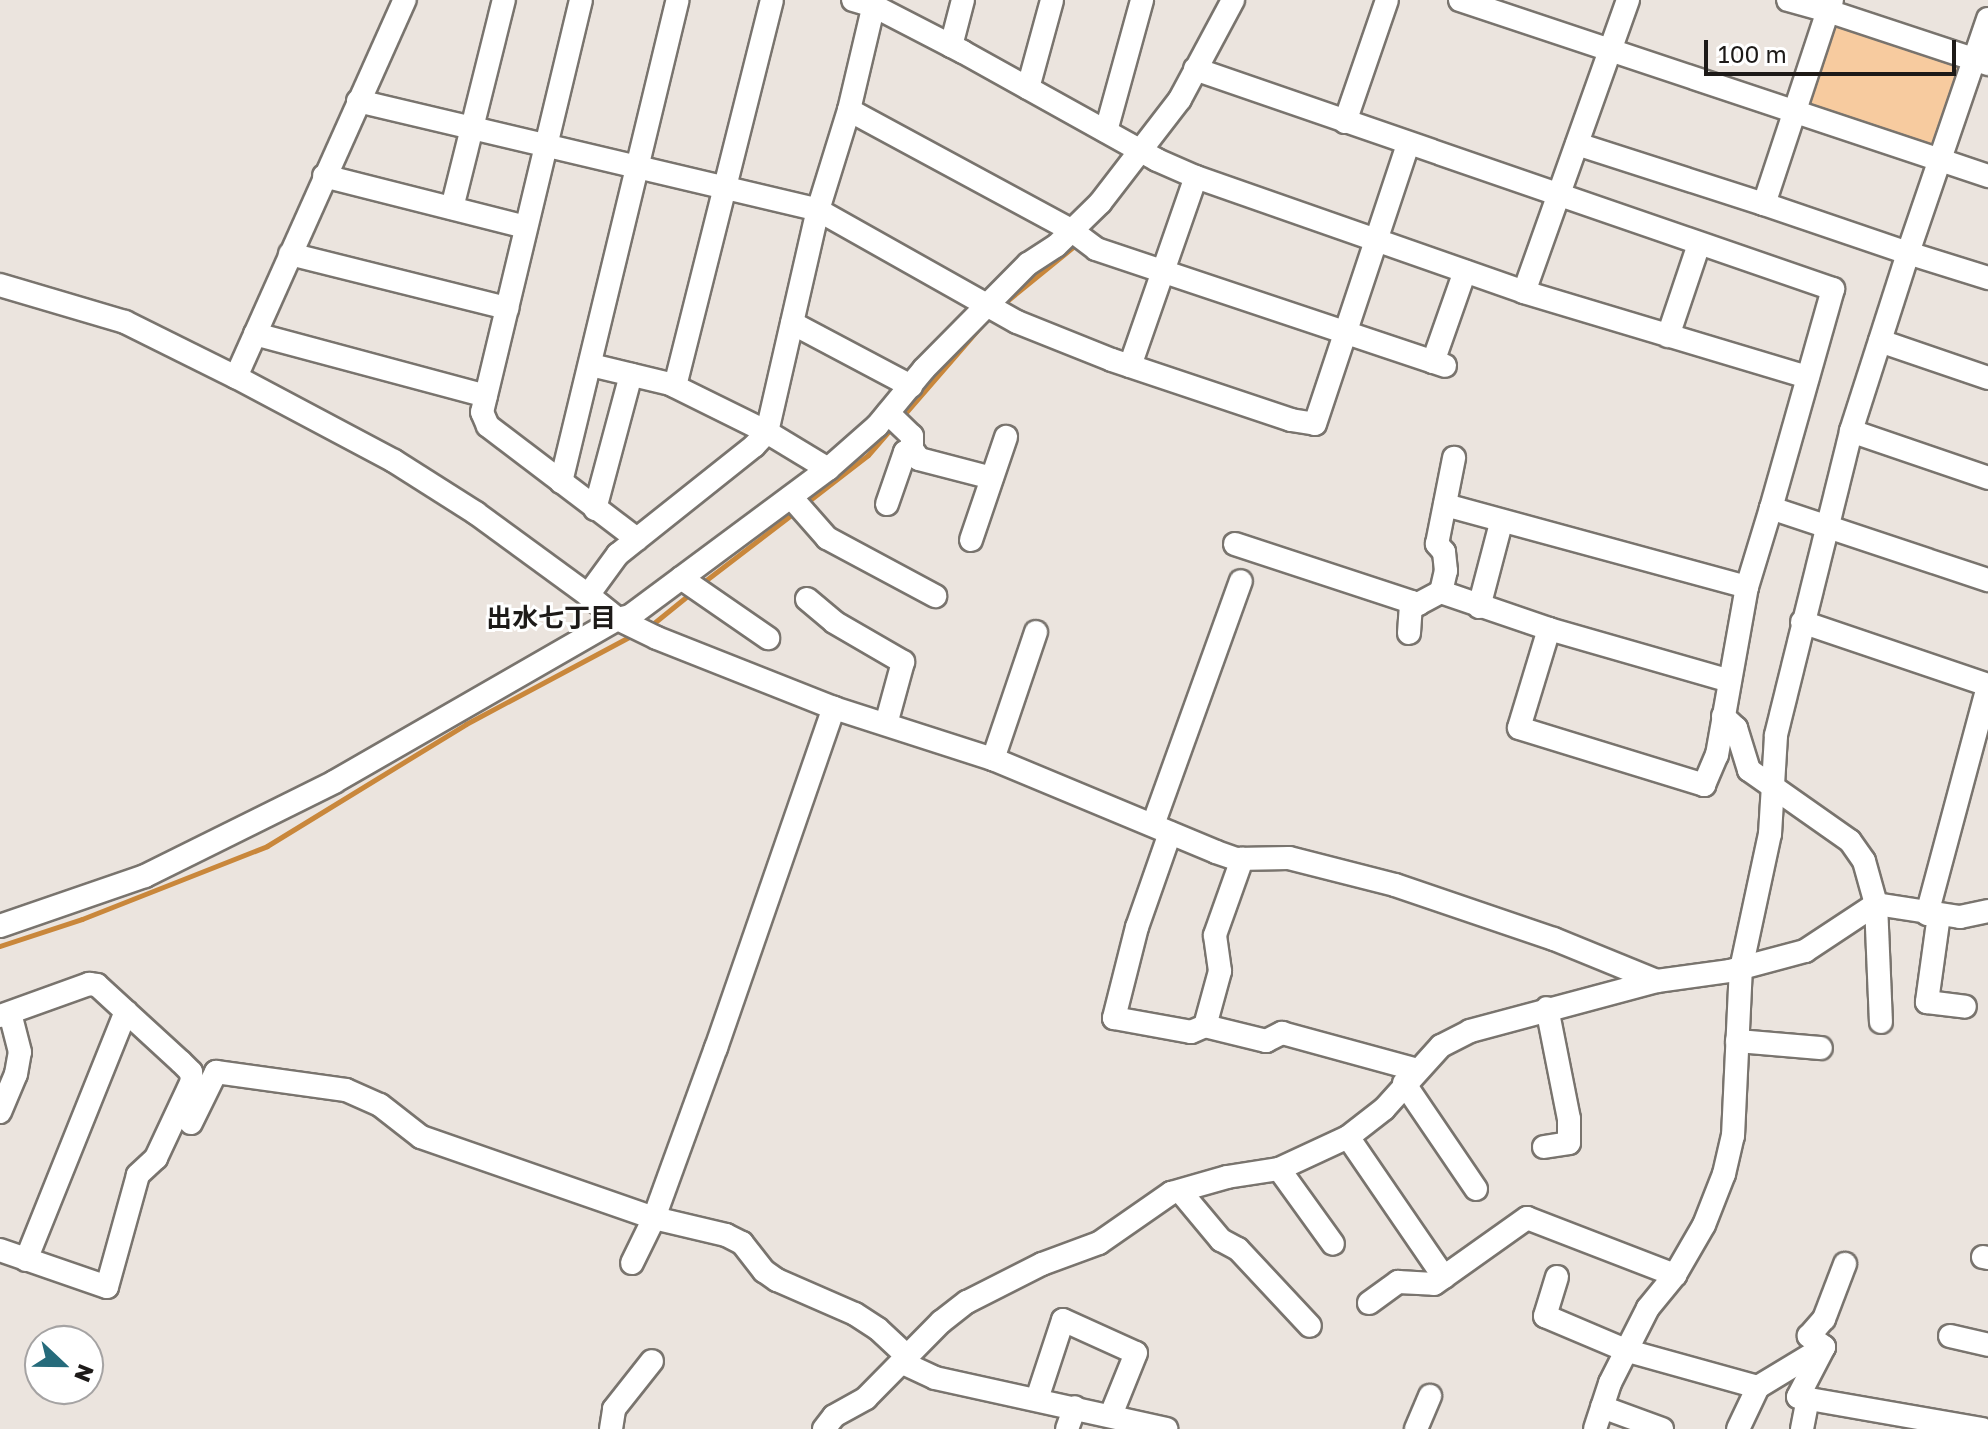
<!DOCTYPE html>
<meta charset="utf-8">
<style>
body{margin:0}
#map{position:relative;width:1988px;height:1429px;overflow:hidden;background:#ebe4de;font-family:"Golos Text","Noto Sans JP",sans-serif}
div>[style]{position:absolute}
[style*='--x']{left:calc(var(--x)*1px);top:calc(var(--y)*1px);width:calc(var(--w)*1px);rotate:calc(var(--a)*1deg)}
.green>*{inset:0;background:#f7cb9f}
.stream>*{height:5px;margin:-2.5px;padding:0 2.5px;transform-origin:2.5px;border-radius:2.5px;background:#c9873b}
.roads{filter:drop-shadow(2px 0 #79746e) drop-shadow(-2px 0 #79746e) drop-shadow(0 2px #79746e) drop-shadow(0 -2px #79746e)}
.minor>*{height:22px;margin:-11px;padding:0 11px;transform-origin:11px;border-radius:11px;background:#fff}
span{translate:-50% -50%;white-space:nowrap;text-align:center;line-height:1.15;-webkit-text-stroke:6px #fff;paint-order:stroke}
.neighbourhood-label{font-size:26px;color:#1d1a18;font-weight:700}
.north{position:absolute;left:24px;top:1325px;width:80px;height:80px;box-sizing:border-box;background:#fff;border:2px solid #a5a3a3;border-radius:50%;rotate:112deg;font-size:22px;font-weight:700;line-height:32px;text-align:center;color:#1d1a18}
.north::after{content:'';display:block;margin:auto;width:28px;height:36px;background:#266b7b;clip-path:polygon(50% 0,100% 100%,50% 72%,0 100%)}
.scale{position:absolute;left:1704px;top:40px;width:252px;height:36px;box-sizing:border-box;border:4px solid #1d1a18;border-top:0;padding-left:10px;font-size:24px;line-height:28px;white-space:nowrap;color:#1d1a18;-webkit-text-stroke:6px #fff;paint-order:stroke}
</style>
<div id="map">
<div class="green">
<i style="clip-path:polygon(1831px 16px,1969px 61px,1935px 151px,1801px 105px)"></i>
</div>
<div class="stream">
<i style="--x:1008;--y:300;--w:90;--a:-39.2"></i>
<i style="--x:901;--y:418;--w:122;--a:-49"></i>
<i style="--x:806;--y:503;--w:78;--a:-37.7"></i>
<i style="--x:868;--y:455;--w:40;--a:-49"></i>
<i style="--x:701;--y:584;--w:118;--a:-37.5"></i>
<i style="--x:649;--y:627;--w:54;--a:-39"></i>
<i style="--x:0;--y:946;--w:86;--a:-18.2"></i>
<i style="--x:82;--y:919;--w:199;--a:-21.5"></i>
<i style="--x:267;--y:846;--w:233;--a:-31.5"></i>
<i style="--x:466;--y:724;--w:189;--a:-28.1"></i>
</div>
<div class="roads">
<div class="minor">
<i style="--x:581;--y:0;--w:424;--a:103.5"></i>
<i style="--x:482;--y:412;--w:15;--a:67"></i>
<i style="--x:488;--y:426;--w:187;--a:37.2"></i>
<i style="--x:853;--y:0;--w:22;--a:16"></i>
<i style="--x:874;--y:6;--w:100;--a:27.3"></i>
<i style="--x:963;--y:52;--w:222;--a:29.1"></i>
<i style="--x:1157;--y:160;--w:43;--a:23.6"></i>
<i style="--x:1196;--y:177;--w:348;--a:19.3"></i>
<i style="--x:1524;--y:292;--w:296;--a:16.7"></i>
<i style="--x:1460;--y:0;--w:557;--a:18.43"></i>
<i style="--x:1788;--y:0;--w:41;--a:15.4"></i>
<i style="--x:1828;--y:11;--w:12;--a:-70"></i>
<i style="--x:1988;--y:19;--w:247;--a:108.9"></i>
<i style="--x:1908;--y:253;--w:84;--a:17.4"></i>
<i style="--x:951;--y:46;--w:48;--a:-75.4"></i>
<i style="--x:1195;--y:69;--w:675;--a:19.03"></i>
<i style="--x:1833;--y:289;--w:228;--a:105.8"></i>
<i style="--x:1028;--y:88;--w:91;--a:-74.7"></i>
<i style="--x:358;--y:101;--w:473;--a:13.3"></i>
<i style="--x:818;--y:210;--w:228;--a:29.4"></i>
<i style="--x:1017;--y:322;--w:102;--a:21.8"></i>
<i style="--x:1112;--y:360;--w:189;--a:18.5"></i>
<i style="--x:1291;--y:420;--w:24;--a:9"></i>
<i style="--x:1315;--y:424;--w:295;--a:-71.6"></i>
<i style="--x:849;--y:110;--w:252;--a:28.4"></i>
<i style="--x:1071;--y:230;--w:31;--a:37"></i>
<i style="--x:1096;--y:249;--w:368;--a:18.5"></i>
<i style="--x:1345;--y:122;--w:129;--a:-71"></i>
<i style="--x:1106;--y:131;--w:136;--a:-74.6"></i>
<i style="--x:1577;--y:144;--w:196;--a:17.8"></i>
<i style="--x:324;--y:176;--w:208;--a:14.2"></i>
<i style="--x:452;--y:208;--w:214;--a:-76"></i>
<i style="--x:290;--y:254;--w:224;--a:14"></i>
<i style="--x:0;--y:285;--w:130;--a:16.5"></i>
<i style="--x:125;--y:322;--w:124;--a:26.4"></i>
<i style="--x:236;--y:377;--w:179;--a:28"></i>
<i style="--x:394;--y:461;--w:97;--a:32.4"></i>
<i style="--x:476;--y:513;--w:139;--a:36.2"></i>
<i style="--x:1524;--y:292;--w:310;--a:-70.4"></i>
<i style="--x:792;--y:323;--w:135;--a:27.9"></i>
<i style="--x:255;--y:334;--w:239;--a:15"></i>
<i style="--x:1668;--y:336;--w:97;--a:-71.4"></i>
<i style="--x:1880;--y:341;--w:114;--a:18.9"></i>
<i style="--x:1433;--y:362;--w:96;--a:-70.6"></i>
<i style="--x:591;--y:365;--w:81;--a:13.5"></i>
<i style="--x:670;--y:384;--w:108;--a:26.3"></i>
<i style="--x:767;--y:432;--w:228;--a:-77.1"></i>
<i style="--x:818;--y:210;--w:105;--a:-72.8"></i>
<i style="--x:849;--y:110;--w:113;--a:-76.7"></i>
<i style="--x:1130;--y:366;--w:200;--a:-70.8"></i>
<i style="--x:236;--y:377;--w:413;--a:-65.9"></i>
<i style="--x:675;--y:386;--w:398;--a:-75.9"></i>
<i style="--x:888;--y:413;--w:33;--a:44"></i>
<i style="--x:912;--y:436;--w:13;--a:90"></i>
<i style="--x:912;--y:449;--w:12;--a:55"></i>
<i style="--x:919;--y:459;--w:75;--a:14.6"></i>
<i style="--x:1851;--y:431;--w:145;--a:18.9"></i>
<i style="--x:828;--y:469;--w:71;--a:-148.8"></i>
<i style="--x:767;--y:432;--w:19;--a:133"></i>
<i style="--x:754;--y:446;--w:174;--a:141.5"></i>
<i style="--x:618;--y:554;--w:51;--a:126.2"></i>
<i style="--x:588;--y:595;--w:38;--a:39"></i>
<i style="--x:618;--y:619;--w:43;--a:26"></i>
<i style="--x:657;--y:638;--w:190;--a:21.6"></i>
<i style="--x:834;--y:708;--w:167;--a:17.8"></i>
<i style="--x:993;--y:759;--w:242;--a:22.6"></i>
<i style="--x:1216;--y:852;--w:21;--a:19"></i>
<i style="--x:1236;--y:859;--w:53;--a:-1.1"></i>
<i style="--x:1289;--y:858;--w:109;--a:14.3"></i>
<i style="--x:1395;--y:885;--w:168;--a:18.8"></i>
<i style="--x:1554;--y:939;--w:111;--a:22.2"></i>
<i style="--x:561;--y:482;--w:496;--a:-76.4"></i>
<i style="--x:791;--y:497;--w:55;--a:48.7"></i>
<i style="--x:827;--y:538;--w:123;--a:28.2"></i>
<i style="--x:887;--y:504;--w:55;--a:-70.9"></i>
<i style="--x:905;--y:452;--w:8;--a:-23"></i>
<i style="--x:595;--y:509;--w:139;--a:-75"></i>
<i style="--x:971;--y:540;--w:109;--a:-71.2"></i>
<i style="--x:1235;--y:544;--w:193;--a:18.2"></i>
<i style="--x:1418;--y:604;--w:26;--a:-28"></i>
<i style="--x:1441;--y:592;--w:114;--a:18.9"></i>
<i style="--x:1549;--y:629;--w:103;--a:106.9"></i>
<i style="--x:1519;--y:728;--w:194;--a:17.1"></i>
<i style="--x:1704;--y:785;--w:33;--a:-67"></i>
<i style="--x:1717;--y:755;--w:171;--a:-79.9"></i>
<i style="--x:1747;--y:587;--w:313;--a:-164.8"></i>
<i style="--x:681;--y:578;--w:106;--a:34.6"></i>
<i style="--x:1747;--y:587;--w:83;--a:-73.1"></i>
<i style="--x:1771;--y:508;--w:229;--a:18.4"></i>
<i style="--x:1441;--y:592;--w:22;--a:-77"></i>
<i style="--x:1446;--y:571;--w:19;--a:-96"></i>
<i style="--x:1444;--y:552;--w:11;--a:-131"></i>
<i style="--x:1437;--y:544;--w:88;--a:-78.8"></i>
<i style="--x:807;--y:599;--w:35;--a:40"></i>
<i style="--x:834;--y:622;--w:80;--a:30.1"></i>
<i style="--x:903;--y:662;--w:64;--a:105.3"></i>
<i style="--x:1479;--y:607;--w:87;--a:-75.3"></i>
<i style="--x:1802;--y:622;--w:196;--a:18.7"></i>
<i style="--x:1549;--y:629;--w:188;--a:16"></i>
<i style="--x:1409;--y:633;--w:31;--a:-86"></i>
<i style="--x:1723;--y:716;--w:18;--a:43"></i>
<i style="--x:1736;--y:728;--w:44;--a:72.8"></i>
<i style="--x:1749;--y:770;--w:123;--a:35.1"></i>
<i style="--x:1850;--y:841;--w:24;--a:55"></i>
<i style="--x:1864;--y:861;--w:45;--a:74.4"></i>
<i style="--x:1876;--y:904;--w:118;--a:87.6"></i>
<i style="--x:993;--y:759;--w:134;--a:-71.3"></i>
<i style="--x:1153;--y:825;--w:259;--a:-70.2"></i>
<i style="--x:1170;--y:833;--w:100;--a:109.3"></i>
<i style="--x:1137;--y:927;--w:94;--a:104.2"></i>
<i style="--x:1114;--y:1018;--w:78;--a:10.3"></i>
<i style="--x:1191;--y:1032;--w:15;--a:-23"></i>
<i style="--x:1205;--y:1026;--w:63;--a:13.8"></i>
<i style="--x:1266;--y:1041;--w:18;--a:-27"></i>
<i style="--x:1282;--y:1033;--w:140;--a:15.3"></i>
<i style="--x:1927;--y:914;--w:235;--a:-75"></i>
<i style="--x:1939;--y:915;--w:88;--a:97.9"></i>
<i style="--x:1927;--y:1002;--w:38;--a:7"></i>
<i style="--x:0;--y:926;--w:153;--a:-19"></i>
<i style="--x:145;--y:876;--w:211;--a:-26.4"></i>
<i style="--x:334;--y:782;--w:327;--a:-29.9"></i>
<i style="--x:618;--y:619;--w:12;--a:-14"></i>
<i style="--x:630;--y:616;--w:247;--a:-36.6"></i>
<i style="--x:828;--y:469;--w:65;--a:-41.3"></i>
<i style="--x:877;--y:426;--w:74;--a:-50.5"></i>
<i style="--x:924;--y:369;--w:148;--a:-45.3"></i>
<i style="--x:1028;--y:264;--w:33;--a:-33"></i>
<i style="--x:1056;--y:246;--w:62;--a:-44.3"></i>
<i style="--x:1100;--y:203;--w:131;--a:-52.4"></i>
<i style="--x:1180;--y:99;--w:112;--a:-61.8"></i>
<i style="--x:0;--y:1016;--w:95;--a:-19.8"></i>
<i style="--x:89;--y:984;--w:8;--a:7"></i>
<i style="--x:97;--y:985;--w:114;--a:42.5"></i>
<i style="--x:181;--y:1062;--w:14;--a:45"></i>
<i style="--x:191;--y:1072;--w:9;--a:84"></i>
<i style="--x:192;--y:1081;--w:85;--a:115.1"></i>
<i style="--x:156;--y:1158;--w:25;--a:137"></i>
<i style="--x:138;--y:1175;--w:116;--a:105.5"></i>
<i style="--x:107;--y:1287;--w:113;--a:-160.9"></i>
<i style="--x:1205;--y:1026;--w:57;--a:-74.7"></i>
<i style="--x:1220;--y:971;--w:36;--a:-98"></i>
<i style="--x:1215;--y:935;--w:81;--a:-70.4"></i>
<i style="--x:1737;--y:1041;--w:84;--a:4.8"></i>
<i style="--x:1404;--y:1083;--w:128;--a:55.8"></i>
<i style="--x:0;--y:1112;--w:41;--a:-67.2"></i>
<i style="--x:16;--y:1074;--w:22;--a:-80"></i>
<i style="--x:20;--y:1052;--w:40;--a:-104.4"></i>
<i style="--x:191;--y:1123;--w:57;--a:-63.9"></i>
<i style="--x:216;--y:1072;--w:131;--a:7.9"></i>
<i style="--x:346;--y:1090;--w:37;--a:24"></i>
<i style="--x:380;--y:1105;--w:52;--a:38"></i>
<i style="--x:421;--y:1137;--w:247;--a:19.2"></i>
<i style="--x:654;--y:1218;--w:74;--a:13.3"></i>
<i style="--x:726;--y:1235;--w:18;--a:27"></i>
<i style="--x:742;--y:1243;--w:36;--a:52"></i>
<i style="--x:764;--y:1271;--w:16;--a:35"></i>
<i style="--x:777;--y:1280;--w:85;--a:23.6"></i>
<i style="--x:855;--y:1314;--w:27;--a:33"></i>
<i style="--x:878;--y:1329;--w:40;--a:43"></i>
<i style="--x:1348;--y:1137;--w:170;--a:55.6"></i>
<i style="--x:1544;--y:1147;--w:25;--a:-9"></i>
<i style="--x:1569;--y:1143;--w:24;--a:-90"></i>
<i style="--x:1569;--y:1119;--w:113;--a:-101.2"></i>
<i style="--x:1279;--y:1169;--w:92;--a:54.2"></i>
<i style="--x:1180;--y:1191;--w:64;--a:50.1"></i>
<i style="--x:1221;--y:1240;--w:19;--a:28"></i>
<i style="--x:1238;--y:1249;--w:105;--a:46.9"></i>
<i style="--x:1983;--y:1257;--w:5;--a:11"></i>
<i style="--x:26;--y:1260;--w:268;--a:-68.1"></i>
<i style="--x:632;--y:1263;--w:50;--a:-63.9"></i>
<i style="--x:654;--y:1218;--w:181;--a:-70"></i>
<i style="--x:716;--y:1048;--w:360;--a:-70.9"></i>
<i style="--x:1557;--y:1277;--w:41;--a:107.1"></i>
<i style="--x:1545;--y:1316;--w:90;--a:22.9"></i>
<i style="--x:1628;--y:1351;--w:135;--a:15.5"></i>
<i style="--x:1758;--y:1387;--w:77;--a:-31.2"></i>
<i style="--x:1824;--y:1347;--w:56;--a:117.5"></i>
<i style="--x:1798;--y:1397;--w:187;--a:9.9"></i>
<i style="--x:1369;--y:1303;--w:36;--a:-36"></i>
<i style="--x:1398;--y:1282;--w:36;--a:3"></i>
<i style="--x:1434;--y:1284;--w:114;--a:-35.4"></i>
<i style="--x:1527;--y:1218;--w:159;--a:21.1"></i>
<i style="--x:1950;--y:1336;--w:39;--a:13"></i>
<i style="--x:1824;--y:1347;--w:19;--a:-144"></i>
<i style="--x:1809;--y:1336;--w:23;--a:-49"></i>
<i style="--x:1824;--y:1319;--w:59;--a:-69.1"></i>
<i style="--x:903;--y:1363;--w:35;--a:25"></i>
<i style="--x:935;--y:1378;--w:237;--a:12.4"></i>
<i style="--x:1037;--y:1399;--w:83;--a:-71.8"></i>
<i style="--x:1063;--y:1320;--w:80;--a:24.3"></i>
<i style="--x:1136;--y:1353;--w:67;--a:112"></i>
<i style="--x:1602;--y:1407;--w:64;--a:20.1"></i>
<i style="--x:611;--y:1429;--w:20;--a:-81"></i>
<i style="--x:614;--y:1409;--w:61;--a:-51.6"></i>
<i style="--x:824;--y:1429;--w:16;--a:-52"></i>
<i style="--x:834;--y:1416;--w:37;--a:-29"></i>
<i style="--x:866;--y:1398;--w:107;--a:-45.4"></i>
<i style="--x:941;--y:1322;--w:33;--a:-38"></i>
<i style="--x:967;--y:1302;--w:84;--a:-26.9"></i>
<i style="--x:1042;--y:1264;--w:61;--a:-20.2"></i>
<i style="--x:1099;--y:1243;--w:88;--a:-34.8"></i>
<i style="--x:1171;--y:1193;--w:58;--a:-15.9"></i>
<i style="--x:1227;--y:1177;--w:53;--a:-8.7"></i>
<i style="--x:1279;--y:1169;--w:76;--a:-24.9"></i>
<i style="--x:1348;--y:1137;--w:46;--a:-37.9"></i>
<i style="--x:1384;--y:1109;--w:85;--a:-47.9"></i>
<i style="--x:1441;--y:1046;--w:33;--a:-27"></i>
<i style="--x:1470;--y:1031;--w:194;--a:-15"></i>
<i style="--x:1657;--y:981;--w:74;--a:-7.8"></i>
<i style="--x:1730;--y:971;--w:78;--a:-14.9"></i>
<i style="--x:1805;--y:951;--w:85;--a:-33.5"></i>
<i style="--x:1876;--y:904;--w:85;--a:8.8"></i>
<i style="--x:1960;--y:917;--w:29;--a:-12"></i>
<i style="--x:1067;--y:1429;--w:23;--a:-70"></i>
<i style="--x:1416;--y:1429;--w:36;--a:-67"></i>
<i style="--x:1595;--y:1429;--w:48;--a:-71.9"></i>
<i style="--x:1610;--y:1383;--w:84;--a:-63.1"></i>
<i style="--x:1648;--y:1308;--w:43;--a:-50.7"></i>
<i style="--x:1675;--y:1275;--w:58;--a:-59.9"></i>
<i style="--x:1704;--y:1225;--w:55;--a:-68.6"></i>
<i style="--x:1724;--y:1174;--w:39;--a:-77"></i>
<i style="--x:1733;--y:1136;--w:167;--a:-87.3"></i>
<i style="--x:1741;--y:969;--w:138;--a:-77.9"></i>
<i style="--x:1770;--y:834;--w:99;--a:-86.5"></i>
<i style="--x:1776;--y:735;--w:313;--a:-76.1"></i>
<i style="--x:1851;--y:431;--w:187;--a:-72.2"></i>
<i style="--x:1908;--y:253;--w:152;--a:-161.2"></i>
<i style="--x:1764;--y:204;--w:203;--a:-71.7"></i>
<i style="--x:1828;--y:11;--w:169;--a:18.3"></i>
<i style="--x:1738;--y:1429;--w:47;--a:-64.5"></i>
<i style="--x:1802;--y:1429;--w:31;--a:-79"></i>
</div>
</div>
<div class="neighbourhood-label">
<span style="left:551px;top:618px">出水七丁目</span>
</div>
<div class="north">N</div>
<div class="scale">100 m</div>
</div>
